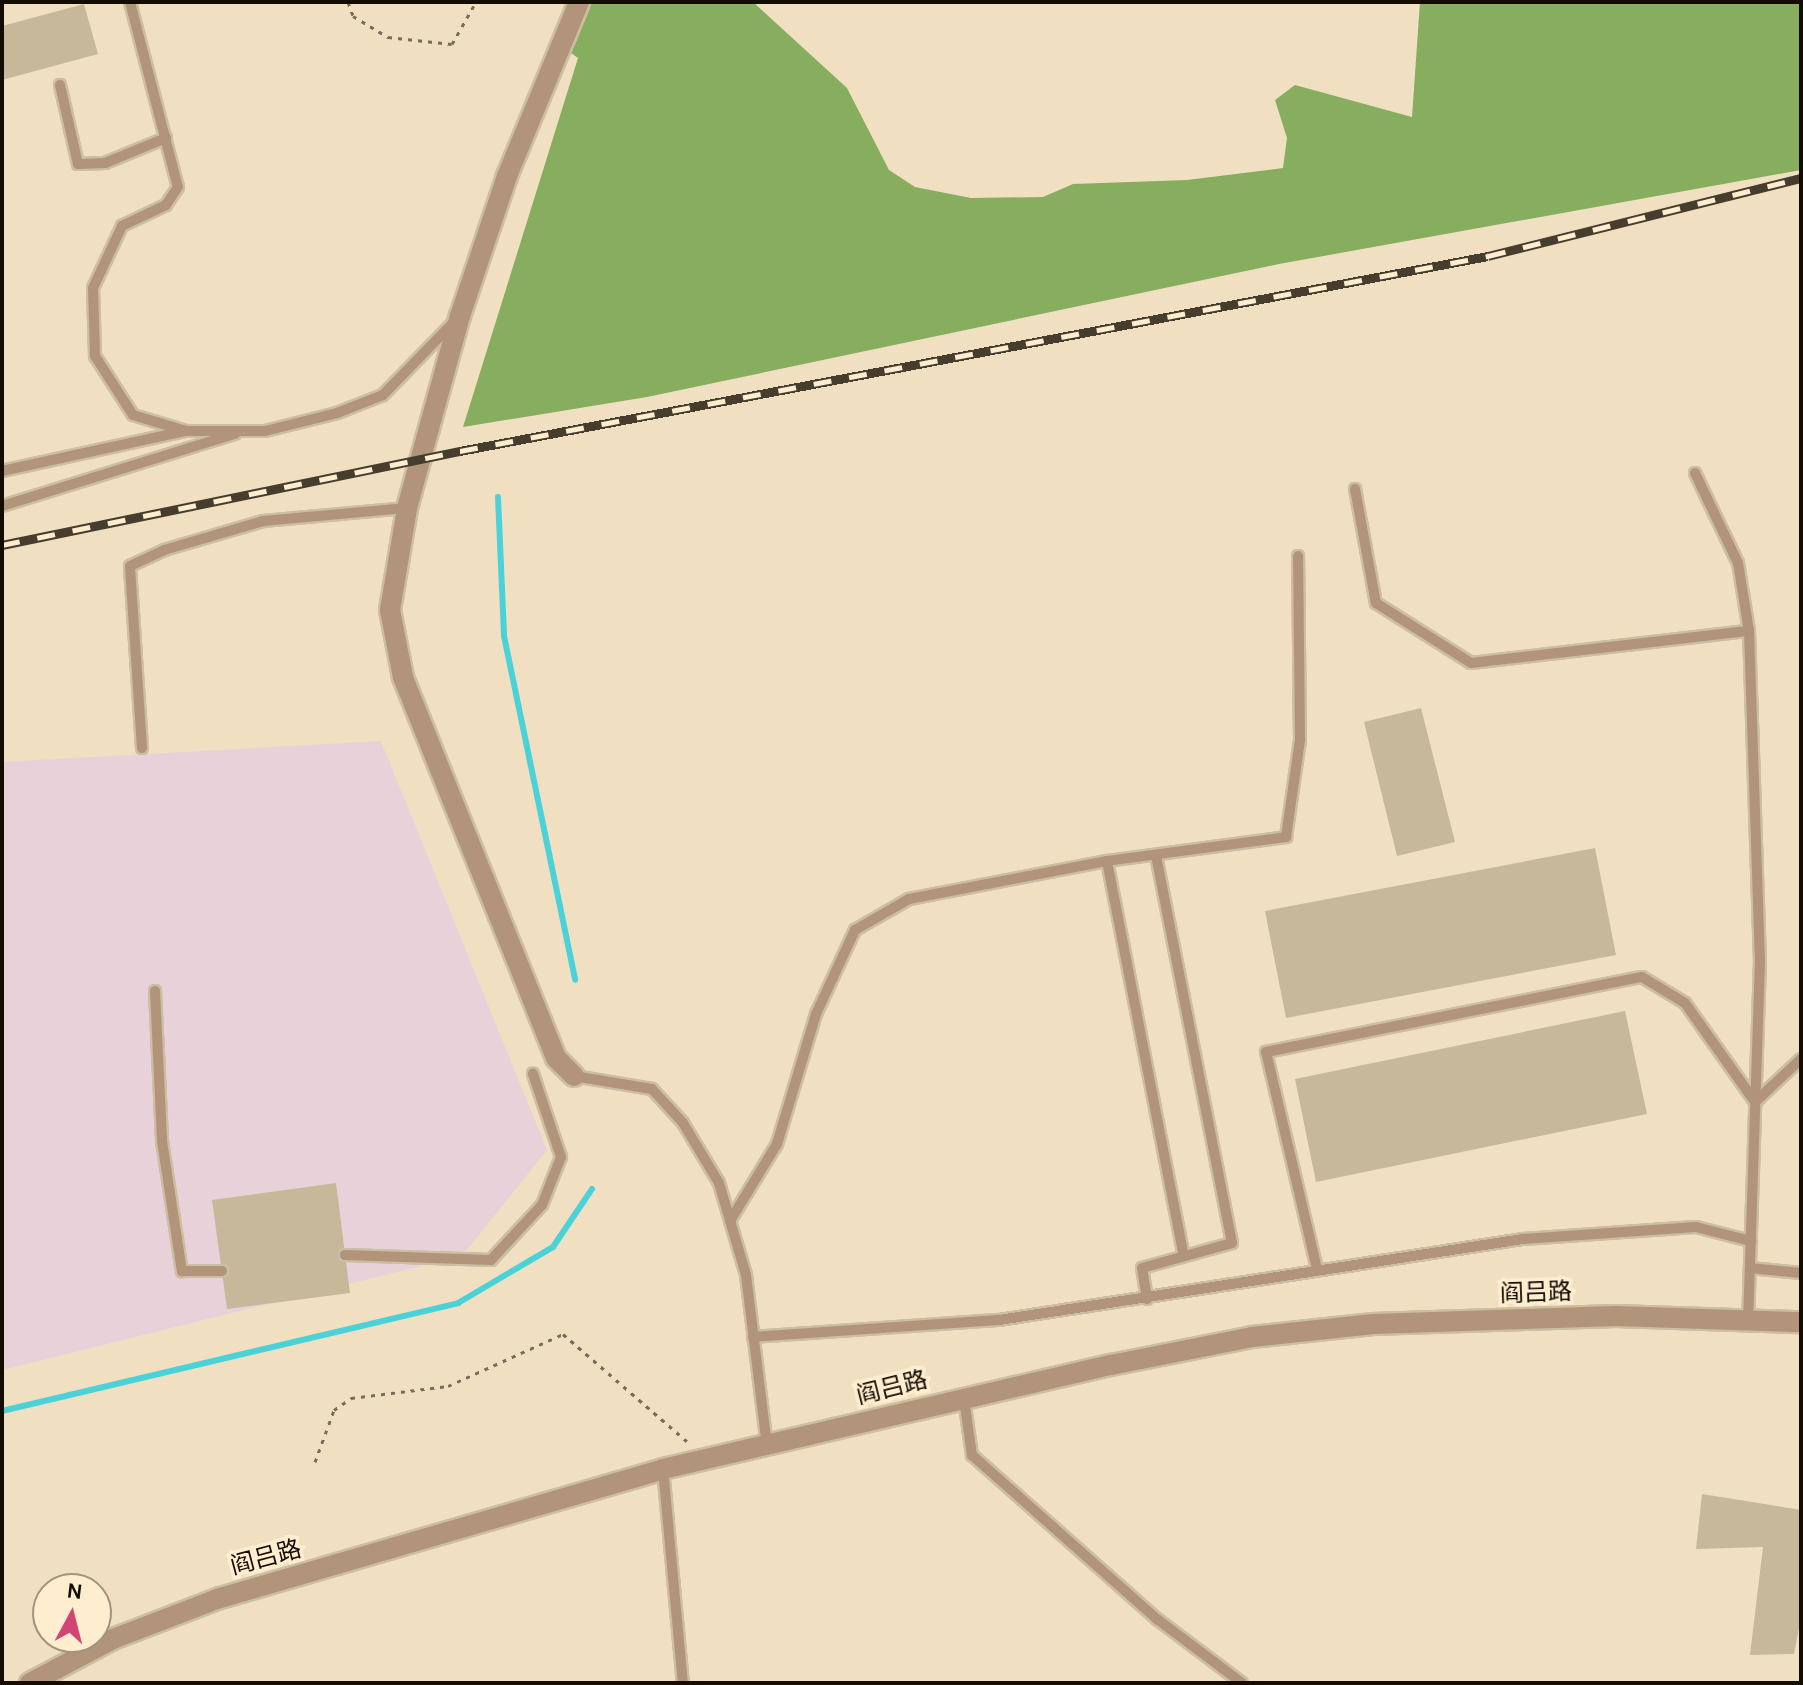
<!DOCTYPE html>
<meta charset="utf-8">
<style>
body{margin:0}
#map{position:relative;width:1803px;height:1685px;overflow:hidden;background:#f0e0c1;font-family:Karla,"Noto Sans SC",sans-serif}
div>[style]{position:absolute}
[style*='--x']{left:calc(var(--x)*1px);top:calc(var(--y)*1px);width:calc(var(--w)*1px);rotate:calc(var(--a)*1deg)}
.industrial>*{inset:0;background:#e9d1da}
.forest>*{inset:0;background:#87ae5f}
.stream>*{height:6px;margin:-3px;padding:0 3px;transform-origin:3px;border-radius:3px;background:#4bd2d9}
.building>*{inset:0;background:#c7b899}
.path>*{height:3px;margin-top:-1.5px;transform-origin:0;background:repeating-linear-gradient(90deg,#786d5a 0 4px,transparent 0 10px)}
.roads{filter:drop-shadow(2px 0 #ccbea3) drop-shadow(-2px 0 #ccbea3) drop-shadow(0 2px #ccbea3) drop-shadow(0 -2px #ccbea3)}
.lane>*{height:10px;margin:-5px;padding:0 5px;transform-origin:5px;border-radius:5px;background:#b19479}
.street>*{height:20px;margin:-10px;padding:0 10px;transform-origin:10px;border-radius:10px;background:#b19479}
.rail>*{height:9px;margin-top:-4.5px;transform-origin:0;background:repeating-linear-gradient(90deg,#feedce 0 18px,#463d2f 0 36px);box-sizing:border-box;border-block:2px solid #463d2f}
span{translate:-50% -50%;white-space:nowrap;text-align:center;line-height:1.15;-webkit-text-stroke:7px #feedce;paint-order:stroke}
.street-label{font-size:24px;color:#120c03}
.frame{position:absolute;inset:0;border:4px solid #120c03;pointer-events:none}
.north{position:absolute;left:32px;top:1573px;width:80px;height:80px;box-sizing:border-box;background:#feedce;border:2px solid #a0937d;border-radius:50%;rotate:7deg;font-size:22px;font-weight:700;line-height:32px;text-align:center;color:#120c03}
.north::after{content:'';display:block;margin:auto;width:28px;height:36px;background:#d14473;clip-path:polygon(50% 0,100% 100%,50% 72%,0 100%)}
</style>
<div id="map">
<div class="industrial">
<i style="clip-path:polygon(381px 741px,547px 1150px,462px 1256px,2px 1370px,2px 762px)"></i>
</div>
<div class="forest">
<i style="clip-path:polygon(571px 2px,753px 2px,847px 88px,889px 170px,915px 187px,971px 198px,1043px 197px,1073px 184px,1187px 180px,1283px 168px,1287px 138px,1275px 100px,1295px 85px,1412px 117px,1420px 2px,1801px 2px,1801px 170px,1279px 264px,647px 397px,463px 427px,578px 58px,557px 43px)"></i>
</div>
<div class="stream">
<i style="--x:498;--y:497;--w:139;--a:87.5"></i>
<i style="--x:504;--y:636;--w:351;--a:78.3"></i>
<i style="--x:2;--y:1411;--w:469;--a:-13.3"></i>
<i style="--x:458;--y:1303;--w:110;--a:-30.5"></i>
<i style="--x:553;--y:1247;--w:70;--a:-56.1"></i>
</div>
<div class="building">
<i style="clip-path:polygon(84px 4px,98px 54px,2px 80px,2px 26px)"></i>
<i style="clip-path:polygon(1421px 708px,1455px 842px,1397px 856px,1364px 722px)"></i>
<i style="clip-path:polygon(1595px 848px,1616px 955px,1286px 1018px,1265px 911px)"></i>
<i style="clip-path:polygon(1625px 1011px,1647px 1114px,1316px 1182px,1295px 1079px)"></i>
<i style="clip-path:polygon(336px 1183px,350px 1293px,227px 1309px,212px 1200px)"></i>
<i style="clip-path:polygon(1702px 1494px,1801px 1510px,1801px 1618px,1794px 1654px,1750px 1655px,1763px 1547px,1696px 1549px)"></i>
</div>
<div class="path">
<i style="--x:348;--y:2;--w:15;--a:70"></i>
<i style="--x:353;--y:16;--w:41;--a:31"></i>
<i style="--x:388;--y:37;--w:64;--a:6.2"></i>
<i style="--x:452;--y:44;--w:48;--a:-60.3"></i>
<i style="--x:315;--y:1462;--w:55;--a:-69.9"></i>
<i style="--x:334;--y:1410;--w:21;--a:-35"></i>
<i style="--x:351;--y:1398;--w:98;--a:-7.1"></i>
<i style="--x:448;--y:1386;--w:126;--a:-24.3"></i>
<i style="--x:563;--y:1334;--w:168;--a:40.9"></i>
</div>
<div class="roads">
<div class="lane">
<i style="--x:130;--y:2;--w:191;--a:75.5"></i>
<i style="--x:178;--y:187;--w:22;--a:124"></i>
<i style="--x:166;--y:205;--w:49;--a:154.5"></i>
<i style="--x:122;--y:226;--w:68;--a:115.1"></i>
<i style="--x:93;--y:288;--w:68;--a:88.3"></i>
<i style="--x:95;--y:356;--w:70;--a:57.2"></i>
<i style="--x:133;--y:415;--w:55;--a:16.8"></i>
<i style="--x:60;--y:85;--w:81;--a:77.2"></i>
<i style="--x:78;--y:164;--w:27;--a:-2"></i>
<i style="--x:105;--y:163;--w:66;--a:-22.3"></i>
<i style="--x:2;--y:471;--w:188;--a:-12.3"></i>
<i style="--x:186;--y:431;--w:79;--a:0"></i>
<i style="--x:265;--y:431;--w:74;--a:-14"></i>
<i style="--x:337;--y:413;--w:49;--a:-21.4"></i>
<i style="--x:383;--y:395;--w:103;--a:-45.8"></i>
<i style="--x:1695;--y:473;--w:100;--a:64.5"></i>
<i style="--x:1738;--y:563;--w:69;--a:80.8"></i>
<i style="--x:1749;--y:631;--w:330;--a:88.1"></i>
<i style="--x:1760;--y:961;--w:358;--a:91.9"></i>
<i style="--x:1355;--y:489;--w:116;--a:79.6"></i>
<i style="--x:1376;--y:603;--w:112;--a:32.3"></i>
<i style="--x:1471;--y:663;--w:280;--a:-6.6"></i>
<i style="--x:2;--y:506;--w:244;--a:-17.2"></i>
<i style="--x:142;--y:748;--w:182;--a:-93.8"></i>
<i style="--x:130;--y:566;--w:38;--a:-25"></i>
<i style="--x:164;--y:550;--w:103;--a:-16.3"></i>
<i style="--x:263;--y:521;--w:145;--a:-5.2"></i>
<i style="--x:1107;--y:861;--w:402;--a:79"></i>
<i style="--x:155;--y:991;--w:150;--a:87.3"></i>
<i style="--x:162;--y:1141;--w:132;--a:81.3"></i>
<i style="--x:182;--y:1271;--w:40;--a:0"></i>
<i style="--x:574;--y:1076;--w:79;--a:9.5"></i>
<i style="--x:652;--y:1089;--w:46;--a:47.6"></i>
<i style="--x:683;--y:1123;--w:70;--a:59"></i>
<i style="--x:719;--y:1183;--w:96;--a:73.6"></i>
<i style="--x:746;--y:1275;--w:172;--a:83"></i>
<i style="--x:730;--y:1221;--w:90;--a:-58.6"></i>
<i style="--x:777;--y:1144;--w:136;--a:-73.3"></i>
<i style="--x:816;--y:1014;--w:93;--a:-65.1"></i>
<i style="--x:855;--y:930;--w:62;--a:-29.9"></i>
<i style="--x:909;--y:899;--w:202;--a:-10.9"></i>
<i style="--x:1107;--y:861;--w:181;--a:-7.6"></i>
<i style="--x:1286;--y:837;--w:98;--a:-81.8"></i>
<i style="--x:1300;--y:740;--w:184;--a:-90.6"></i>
<i style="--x:345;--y:1255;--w:146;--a:2"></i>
<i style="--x:491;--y:1260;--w:75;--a:-47.2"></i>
<i style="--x:542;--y:1205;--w:52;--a:-68.4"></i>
<i style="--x:561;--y:1157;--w:88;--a:-108.6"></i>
<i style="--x:1750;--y:1268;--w:51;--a:5.6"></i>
<i style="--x:1317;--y:1269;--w:223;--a:-103.2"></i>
<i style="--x:1266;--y:1052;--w:383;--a:-11.3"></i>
<i style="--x:1642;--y:977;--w:50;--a:31.2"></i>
<i style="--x:1685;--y:1003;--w:121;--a:54.7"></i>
<i style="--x:1755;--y:1102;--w:63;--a:-43.1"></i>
<i style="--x:1147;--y:1299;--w:31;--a:-99"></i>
<i style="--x:1142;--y:1268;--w:93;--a:-15.5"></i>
<i style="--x:1232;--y:1243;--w:395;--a:-101.1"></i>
<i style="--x:753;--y:1337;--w:247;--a:-4"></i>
<i style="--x:999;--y:1320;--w:530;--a:-8.79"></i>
<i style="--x:1523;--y:1239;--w:173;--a:-4"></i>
<i style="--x:1696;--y:1227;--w:57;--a:14.3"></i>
<i style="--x:964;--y:1399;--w:57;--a:81.9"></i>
<i style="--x:972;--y:1455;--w:247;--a:41.6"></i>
<i style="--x:1157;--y:1619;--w:106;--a:37"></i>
<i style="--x:663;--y:1469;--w:215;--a:84.7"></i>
</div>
<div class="street">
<i style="--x:574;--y:1076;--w:25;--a:-135"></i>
<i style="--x:556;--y:1058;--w:411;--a:-111.9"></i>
<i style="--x:403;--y:677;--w:68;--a:-101"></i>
<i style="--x:390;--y:610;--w:103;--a:-80.5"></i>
<i style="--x:407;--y:508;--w:199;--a:-74.6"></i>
<i style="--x:460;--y:316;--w:148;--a:-71.4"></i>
<i style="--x:507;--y:176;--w:188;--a:-67.5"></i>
<i style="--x:30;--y:1683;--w:94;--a:-27.9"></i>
<i style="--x:113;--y:1639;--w:115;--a:-21"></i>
<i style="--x:220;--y:1598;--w:461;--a:-16.2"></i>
<i style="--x:663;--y:1469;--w:460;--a:-13.1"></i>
<i style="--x:1111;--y:1365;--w:144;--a:-11.2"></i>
<i style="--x:1252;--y:1337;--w:122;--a:-6.1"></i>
<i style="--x:1373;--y:1324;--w:243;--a:-1.9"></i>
<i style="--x:1616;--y:1316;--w:185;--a:1.9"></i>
</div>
</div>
<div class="rail">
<i style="--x:2;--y:545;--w:468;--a:-11.6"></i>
<i style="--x:460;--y:451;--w:1046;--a:-10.74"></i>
<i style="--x:1488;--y:256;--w:323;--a:-14"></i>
</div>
<div class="street-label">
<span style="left:1536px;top:1293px;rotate:-2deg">阎吕路</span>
<span style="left:892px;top:1388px;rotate:-14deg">阎吕路</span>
<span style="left:266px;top:1558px;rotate:-15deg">阎吕路</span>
</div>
<div class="frame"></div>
<div class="north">N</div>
</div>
